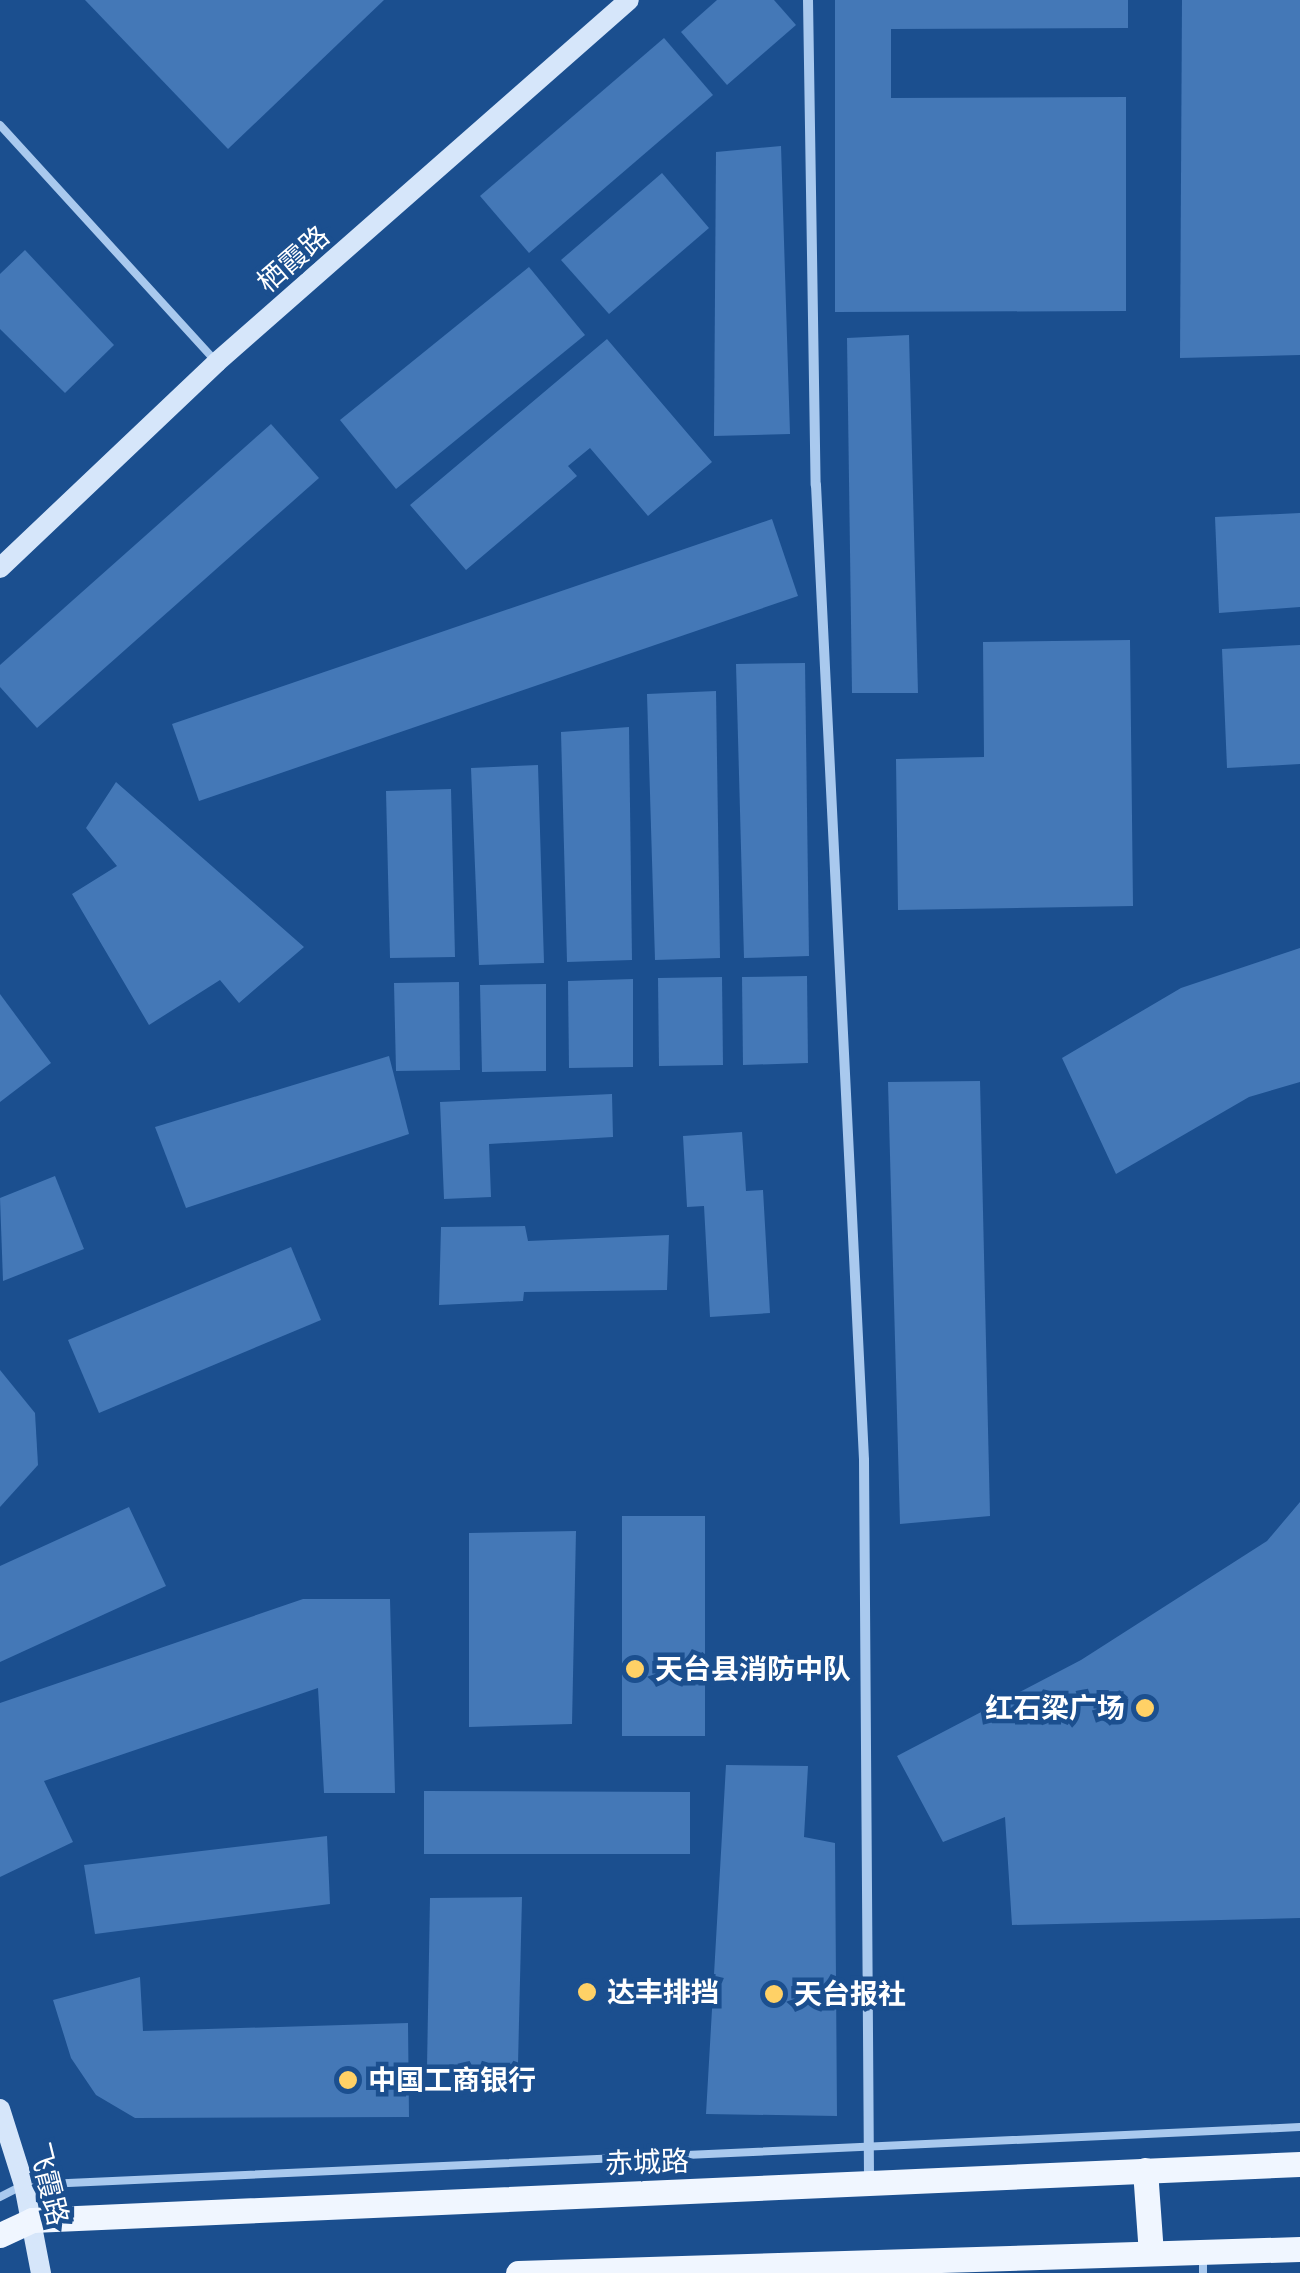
<!DOCTYPE html>
<meta charset="utf-8">
<style>
body{margin:0}
#map{position:relative;width:1300px;height:2273px;overflow:hidden;background:#1b4f8f;font-family:Inter,"Noto Sans SC",sans-serif}
div>[style]{position:absolute}
[style*='--x']{left:calc(var(--x)*1px);top:calc(var(--y)*1px);width:calc(var(--w)*1px);rotate:calc(var(--a)*1deg)}
.building>*{inset:0;background:#4478b7}
.lane>*{height:8px;margin:-4px;padding:0 4px;transform-origin:4px;border-radius:4px;background:#a9c9ee}
.street>*{height:10px;margin:-5px;padding:0 5px;transform-origin:5px;border-radius:5px;background:#a9c9ee}
.secondary>*{height:20px;margin:-10px;padding:0 10px;transform-origin:10px;border-radius:10px;background:#d6e6fa}
.primary>*{height:25px;margin:-12.5px;padding:0 12.5px;transform-origin:12.5px;border-radius:12.5px;background:#f0f6ff}
.dots>*{width:28px;height:28px;translate:-50% -50%;box-sizing:border-box;border:5px solid #1b4f8f;border-radius:50%}
span{translate:-50% -50%;white-space:nowrap;text-align:center;line-height:1.15;-webkit-text-stroke:9px #1b4f8f;paint-order:stroke}
.street-label{font-size:28px;color:#fff}
.poi-label{font-size:28px;color:#fff;font-weight:700}
.left{translate:0 -50%;text-align:left}
.right{translate:-100% -50%;text-align:right}
</style>
<div id="map">
<div class="building">
<i style="clip-path:polygon(85px 0,384px 0,228px 149px)"></i>
<i style="clip-path:polygon(717px 0,774px 0,796px 25px,727px 85px,681px 32px)"></i>
<i style="clip-path:polygon(835px 0,1128px 0,1128px 28px,891px 29px,891px 98px,1126px 97px,1126px 311px,835px 312px)"></i>
<i style="clip-path:polygon(1182px 0,1300px 0,1300px 355px,1180px 358px)"></i>
<i style="clip-path:polygon(664px 38px,713px 95px,529px 253px,480px 196px)"></i>
<i style="clip-path:polygon(781px 146px,790px 434px,714px 436px,716px 152px)"></i>
<i style="clip-path:polygon(662px 173px,709px 228px,609px 314px,561px 260px)"></i>
<i style="clip-path:polygon(25px 250px,114px 345px,65px 393px,0 329px,0 274px)"></i>
<i style="clip-path:polygon(529px 267px,585px 335px,396px 489px,340px 420px)"></i>
<i style="clip-path:polygon(909px 335px,918px 693px,852px 693px,847px 338px)"></i>
<i style="clip-path:polygon(607px 339px,712px 462px,648px 516px,590px 448px,568px 466px,577px 476px,466px 570px,410px 505px)"></i>
<i style="clip-path:polygon(271px 424px,319px 478px,37px 728px,0 687px,0 665px)"></i>
<i style="clip-path:polygon(1300px 513px,1300px 607px,1219px 613px,1215px 517px)"></i>
<i style="clip-path:polygon(772px 519px,798px 596px,199px 801px,172px 724px)"></i>
<i style="clip-path:polygon(1130px 640px,1133px 906px,898px 910px,896px 759px,984px 757px,983px 642px)"></i>
<i style="clip-path:polygon(1300px 645px,1300px 764px,1227px 768px,1222px 649px)"></i>
<i style="clip-path:polygon(805px 663px,809px 956px,744px 958px,736px 664px)"></i>
<i style="clip-path:polygon(716px 691px,720px 958px,655px 960px,647px 694px)"></i>
<i style="clip-path:polygon(629px 727px,632px 960px,567px 962px,561px 732px)"></i>
<i style="clip-path:polygon(538px 765px,544px 963px,479px 965px,471px 768px)"></i>
<i style="clip-path:polygon(116px 782px,304px 947px,239px 1003px,220px 980px,149px 1025px,72px 894px,117px 866px,86px 828px)"></i>
<i style="clip-path:polygon(451px 789px,455px 957px,390px 958px,386px 791px)"></i>
<i style="clip-path:polygon(1300px 948px,1300px 1082px,1249px 1097px,1116px 1174px,1062px 1058px,1181px 988px)"></i>
<i style="clip-path:polygon(807px 976px,808px 1063px,743px 1065px,742px 977px)"></i>
<i style="clip-path:polygon(722px 977px,723px 1065px,659px 1066px,658px 978px)"></i>
<i style="clip-path:polygon(633px 979px,633px 1067px,569px 1068px,568px 981px)"></i>
<i style="clip-path:polygon(459px 982px,460px 1070px,396px 1071px,394px 983px)"></i>
<i style="clip-path:polygon(546px 984px,546px 1071px,482px 1072px,480px 985px)"></i>
<i style="clip-path:polygon(0 994px,51px 1063px,0 1102px)"></i>
<i style="clip-path:polygon(389px 1056px,409px 1134px,186px 1208px,155px 1127px)"></i>
<i style="clip-path:polygon(980px 1081px,990px 1516px,900px 1524px,888px 1082px)"></i>
<i style="clip-path:polygon(612px 1094px,613px 1137px,489px 1144px,491px 1197px,444px 1199px,440px 1102px)"></i>
<i style="clip-path:polygon(742px 1132px,746px 1191px,763px 1190px,770px 1313px,710px 1317px,704px 1206px,687px 1207px,683px 1136px)"></i>
<i style="clip-path:polygon(55px 1176px,84px 1249px,3px 1281px,0 1198px)"></i>
<i style="clip-path:polygon(525px 1226px,528px 1241px,669px 1235px,667px 1290px,524px 1292px,523px 1301px,439px 1305px,441px 1227px)"></i>
<i style="clip-path:polygon(291px 1247px,321px 1320px,99px 1413px,68px 1340px)"></i>
<i style="clip-path:polygon(0 1370px,35px 1413px,38px 1465px,0 1507px)"></i>
<i style="clip-path:polygon(1300px 1502px,1300px 1918px,1012px 1925px,1005px 1817px,943px 1842px,897px 1756px,1081px 1660px,1267px 1541px)"></i>
<i style="clip-path:polygon(129px 1507px,166px 1586px,0 1662px,0 1566px)"></i>
<i style="clip-path:polygon(622px 1516px,705px 1516px,705px 1736px,622px 1736px)"></i>
<i style="clip-path:polygon(576px 1531px,572px 1724px,469px 1727px,469px 1533px)"></i>
<i style="clip-path:polygon(303px 1599px,390px 1599px,395px 1793px,324px 1793px,318px 1688px,44px 1781px,73px 1842px,0 1877px,0 1703px)"></i>
<i style="clip-path:polygon(726px 1765px,808px 1766px,804px 1837px,835px 1843px,837px 2116px,706px 2114px)"></i>
<i style="clip-path:polygon(424px 1791px,690px 1792px,690px 1854px,424px 1854px)"></i>
<i style="clip-path:polygon(327px 1836px,330px 1904px,95px 1934px,84px 1865px)"></i>
<i style="clip-path:polygon(522px 1897px,518px 2064px,427px 2067px,430px 1898px)"></i>
<i style="clip-path:polygon(140px 1977px,143px 2031px,408px 2023px,409px 2117px,135px 2118px,96px 2095px,71px 2058px,53px 2000px)"></i>
</div>
<div class="lane">
<i style="--x:0;--y:125;--w:317;--a:47.6"></i>
<i style="--x:0;--y:2197;--w:27;--a:-27"></i>
<i style="--x:24;--y:2185;--w:1277;--a:-2.6"></i>
<i style="--x:1203;--y:2273;--w:16;--a:-90"></i>
</div>
<div class="street">
<i style="--x:808;--y:0;--w:485;--a:89.1"></i>
<i style="--x:816;--y:485;--w:976;--a:87.18"></i>
<i style="--x:864;--y:1460;--w:721;--a:89.6"></i>
</div>
<div class="secondary">
<i style="--x:0;--y:568;--w:299;--a:-43.5"></i>
<i style="--x:217;--y:362;--w:548;--a:-41.3"></i>
<i style="--x:0;--y:2109;--w:80;--a:72.5"></i>
<i style="--x:24;--y:2185;--w:90;--a:79.1"></i>
</div>
<div class="primary">
<i style="--x:1145;--y:2170;--w:83;--a:85.9"></i>
<i style="--x:0;--y:2235;--w:35;--a:-25"></i>
<i style="--x:32;--y:2220;--w:1269;--a:-2.53"></i>
<i style="--x:518;--y:2273;--w:782;--a:-1.76"></i>
</div>
<div class="dots">
<i style="left:635px;top:1669px;background:#ffd166"></i>
<i style="left:1145px;top:1708px;background:#ffd166"></i>
<i style="left:587px;top:1992px;background:#ffd166"></i>
<i style="left:774px;top:1994px;background:#ffd166"></i>
<i style="left:348px;top:2080px;background:#ffd166"></i>
</div>
<div class="street-label">
<span style="left:293px;top:259px;rotate:-41deg">栖霞路</span>
<span style="left:647px;top:2162px;rotate:-2deg">赤城路</span>
<span style="left:49px;top:2184px;rotate:76deg">飞霞路</span>
</div>
<div class="poi-label">
<span class="left" style="left:655px;top:1669px">天台县消防中队</span>
<span class="right" style="left:1125px;top:1708px">红石梁广场</span>
<span class="left" style="left:607px;top:1992px">达丰排挡</span>
<span class="left" style="left:794px;top:1994px">天台报社</span>
<span class="left" style="left:368px;top:2080px">中国工商银行</span>
</div>
</div>
